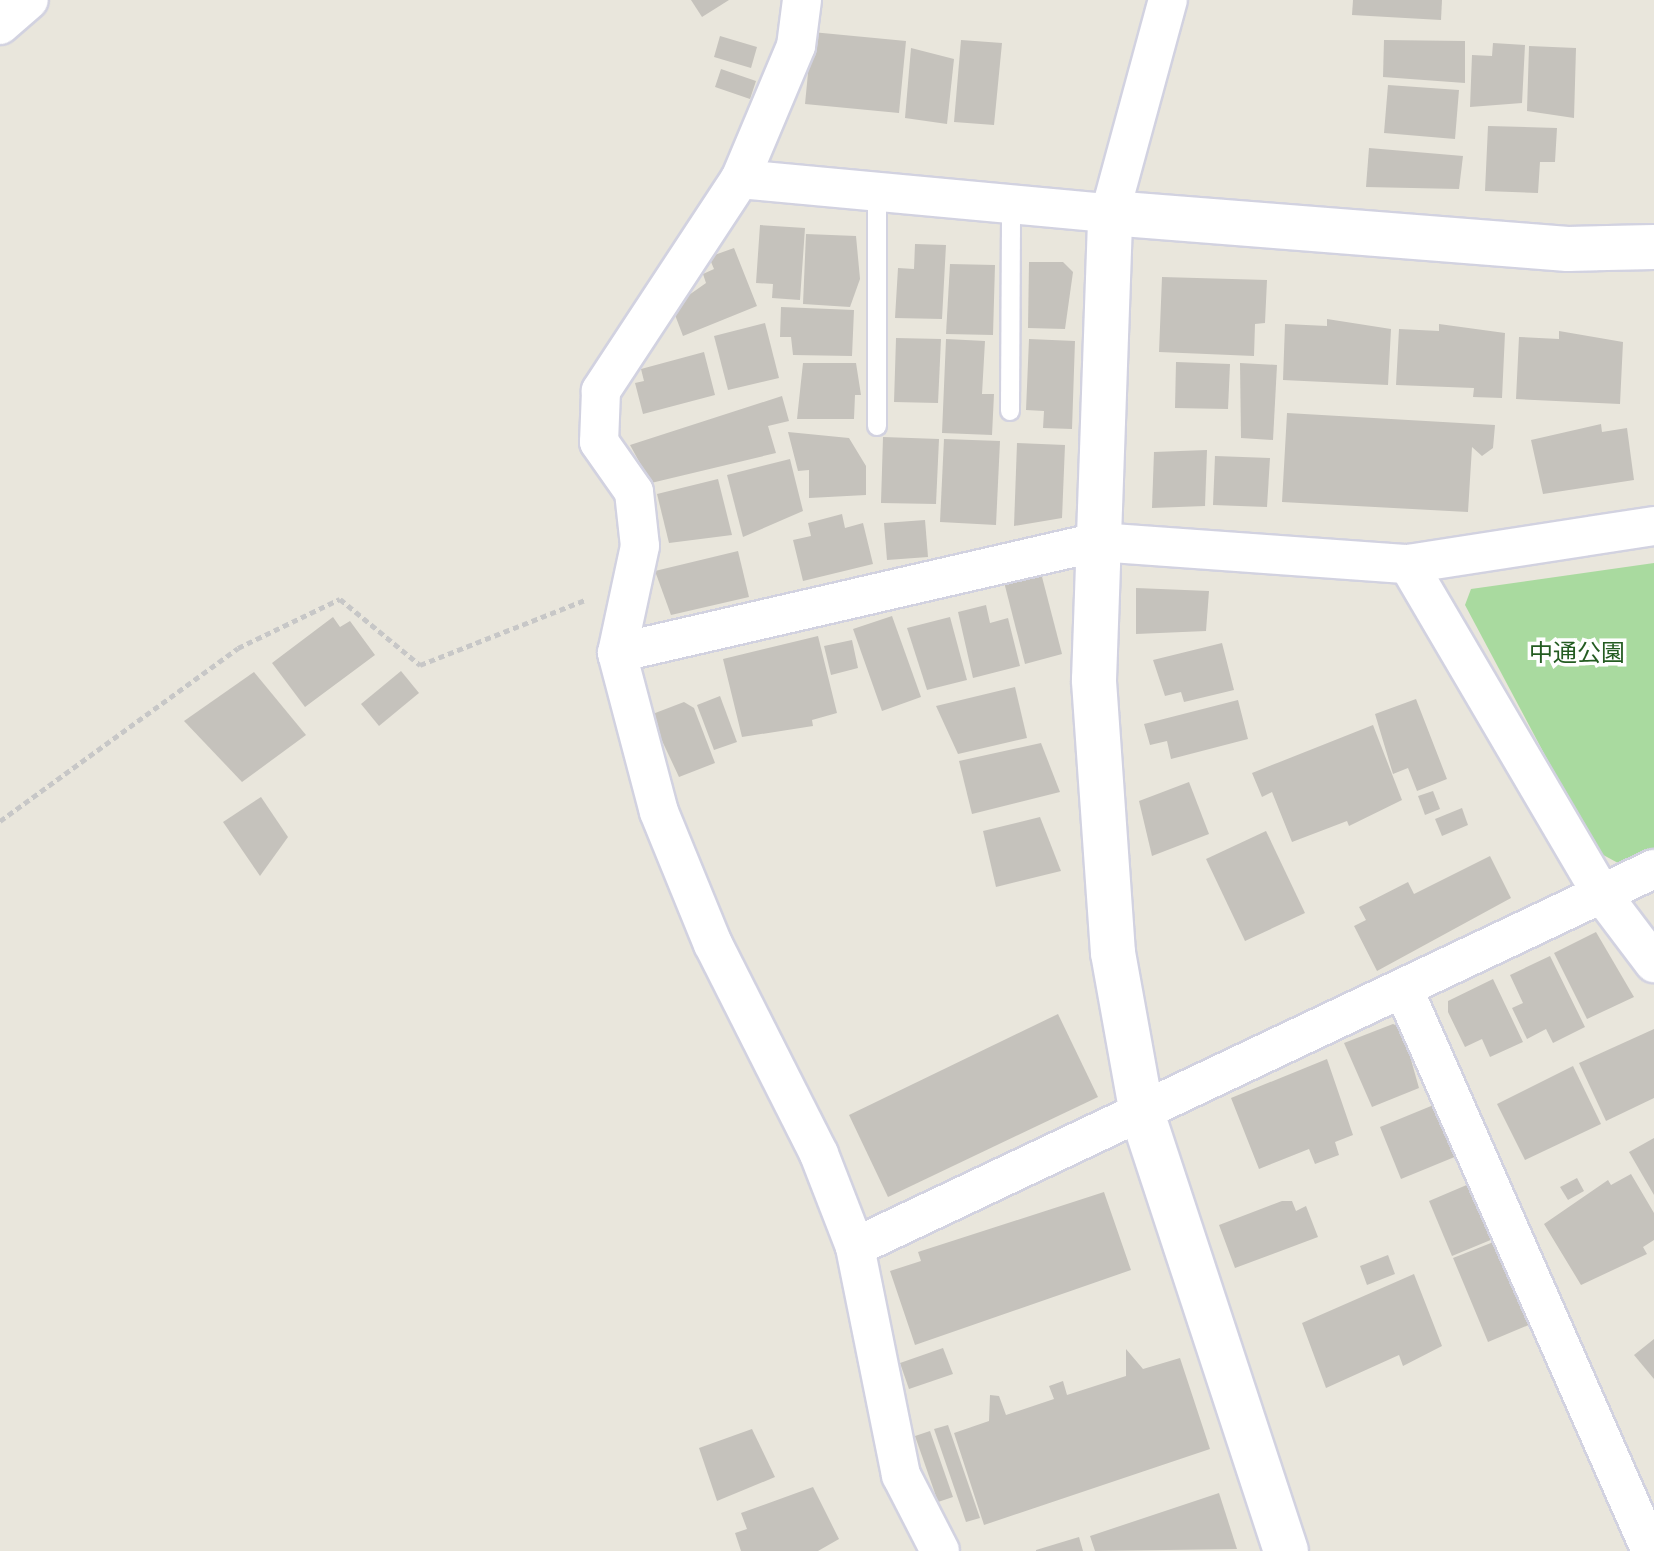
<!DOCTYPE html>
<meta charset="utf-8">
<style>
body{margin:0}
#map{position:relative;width:1654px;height:1551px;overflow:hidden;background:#e9e6dc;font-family:Montserrat,"Noto Sans JP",sans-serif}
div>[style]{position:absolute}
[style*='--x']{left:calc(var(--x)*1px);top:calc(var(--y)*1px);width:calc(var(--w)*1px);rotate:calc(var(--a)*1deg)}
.green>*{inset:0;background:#a9da9f}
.building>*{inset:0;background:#c5c2bc}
.path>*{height:5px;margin-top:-2.5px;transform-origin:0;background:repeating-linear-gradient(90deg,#c7c7c7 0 6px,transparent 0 10px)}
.roads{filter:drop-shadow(2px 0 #d2d2e0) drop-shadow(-2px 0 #d2d2e0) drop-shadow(0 2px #d2d2e0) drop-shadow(0 -2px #d2d2e0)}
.lane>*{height:18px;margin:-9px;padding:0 9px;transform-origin:9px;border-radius:9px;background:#fff}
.street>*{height:38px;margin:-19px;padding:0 19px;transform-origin:19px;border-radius:19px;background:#fff}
.secondary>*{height:44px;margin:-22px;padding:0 22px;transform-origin:22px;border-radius:22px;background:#fff}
span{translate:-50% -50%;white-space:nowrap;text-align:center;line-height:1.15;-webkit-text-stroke:7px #fff;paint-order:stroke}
.park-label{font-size:24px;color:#245c22}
</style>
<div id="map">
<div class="green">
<i style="clip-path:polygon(1654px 563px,1654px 848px,1618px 863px,1596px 851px,1465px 605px,1471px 589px)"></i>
</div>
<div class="building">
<i style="clip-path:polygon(691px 0,729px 0,702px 17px)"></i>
<i style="clip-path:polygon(1353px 0,1442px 0,1441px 20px,1352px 15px)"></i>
<i style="clip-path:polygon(812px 32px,906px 41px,899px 113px,805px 104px)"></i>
<i style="clip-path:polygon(720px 36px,757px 47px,751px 68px,714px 57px)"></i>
<i style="clip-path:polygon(961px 40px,1002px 43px,994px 125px,954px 122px)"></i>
<i style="clip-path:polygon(1384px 40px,1465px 41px,1465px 83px,1383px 77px)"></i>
<i style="clip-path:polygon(1493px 43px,1525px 45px,1522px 103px,1470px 107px,1472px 55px,1492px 56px)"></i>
<i style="clip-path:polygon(1529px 46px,1576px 48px,1574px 118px,1527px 111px)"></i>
<i style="clip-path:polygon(911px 48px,954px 59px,947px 124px,905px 118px)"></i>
<i style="clip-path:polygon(721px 69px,756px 81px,750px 99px,715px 87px)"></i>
<i style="clip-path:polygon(1388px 85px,1459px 90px,1455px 139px,1384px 133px)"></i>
<i style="clip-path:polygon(1488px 126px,1557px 128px,1555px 162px,1540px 162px,1538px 193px,1485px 191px)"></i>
<i style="clip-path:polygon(1369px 148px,1463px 156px,1459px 189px,1366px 187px)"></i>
<i style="clip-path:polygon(760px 225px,805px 228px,800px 300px,772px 298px,773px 284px,756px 283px)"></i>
<i style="clip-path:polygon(806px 234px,856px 236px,860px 279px,850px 307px,803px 304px)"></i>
<i style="clip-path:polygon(915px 244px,946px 245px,942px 319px,895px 318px,898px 268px,914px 269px)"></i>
<i style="clip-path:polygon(734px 248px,757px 306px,683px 336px,672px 307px,706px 283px,703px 274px,714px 269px,709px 257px)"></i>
<i style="clip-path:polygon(1029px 262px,1063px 262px,1073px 272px,1065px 329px,1028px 328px)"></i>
<i style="clip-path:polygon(950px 264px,995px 265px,993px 335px,946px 334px)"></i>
<i style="clip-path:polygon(1162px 277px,1267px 280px,1265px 323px,1255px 324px,1254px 356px,1159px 352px)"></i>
<i style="clip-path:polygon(781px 307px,854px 310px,852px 356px,793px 355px,791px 337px,780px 337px)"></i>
<i style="clip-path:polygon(1327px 319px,1391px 329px,1388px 385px,1283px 380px,1285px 324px,1327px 326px)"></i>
<i style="clip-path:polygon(765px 323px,779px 378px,728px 390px,714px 336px)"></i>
<i style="clip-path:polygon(1439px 324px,1505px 333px,1502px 398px,1473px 397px,1474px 388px,1396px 385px,1399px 329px,1439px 331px)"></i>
<i style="clip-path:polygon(1559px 331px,1623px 342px,1620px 404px,1516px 399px,1519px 337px,1559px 339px)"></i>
<i style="clip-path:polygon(896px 338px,941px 339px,938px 403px,894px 402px)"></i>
<i style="clip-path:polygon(946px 339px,985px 341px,982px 394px,994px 394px,992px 435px,942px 433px)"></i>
<i style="clip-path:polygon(1029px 339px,1075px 341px,1072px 429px,1043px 428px,1044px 411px,1026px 410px)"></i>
<i style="clip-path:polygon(704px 352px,715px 395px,643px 414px,635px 383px,644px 381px,641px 369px)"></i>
<i style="clip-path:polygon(1176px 362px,1230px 364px,1228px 409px,1175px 408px)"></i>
<i style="clip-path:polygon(803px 363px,856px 363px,861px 395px,855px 395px,854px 419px,797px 419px)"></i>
<i style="clip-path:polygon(1240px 363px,1277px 365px,1273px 440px,1241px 438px)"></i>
<i style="clip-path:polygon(782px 396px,789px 421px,768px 426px,776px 453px,651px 483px,630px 445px)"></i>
<i style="clip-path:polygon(1287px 413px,1495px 425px,1493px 448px,1482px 456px,1472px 447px,1468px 512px,1282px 502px)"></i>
<i style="clip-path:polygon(1601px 424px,1602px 432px,1627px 428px,1634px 480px,1543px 494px,1531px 440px)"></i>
<i style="clip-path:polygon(788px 432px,849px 438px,866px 466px,866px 495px,809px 498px,809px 470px,798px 471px)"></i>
<i style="clip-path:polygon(883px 437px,939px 439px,936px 504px,881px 503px)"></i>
<i style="clip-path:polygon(944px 439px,1000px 441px,996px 525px,940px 522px)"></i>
<i style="clip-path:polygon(1017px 443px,1065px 445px,1062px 518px,1014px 526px)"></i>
<i style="clip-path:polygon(1207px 450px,1205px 506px,1152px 508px,1154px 452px)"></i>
<i style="clip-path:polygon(1215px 456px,1270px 458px,1267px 507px,1213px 505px)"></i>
<i style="clip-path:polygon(790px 459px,803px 511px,743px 537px,727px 475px)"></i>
<i style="clip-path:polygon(718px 479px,732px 535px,669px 543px,657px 494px)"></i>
<i style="clip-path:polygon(842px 514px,845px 528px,863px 523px,873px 564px,803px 581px,793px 540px,811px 536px,808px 523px)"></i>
<i style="clip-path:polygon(925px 520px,928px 557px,887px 560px,884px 523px)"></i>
<i style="clip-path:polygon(738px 551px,749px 597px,671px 615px,655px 571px)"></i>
<i style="clip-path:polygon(1041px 573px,1062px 654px,1025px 664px,1004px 582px)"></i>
<i style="clip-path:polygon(1136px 588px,1209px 591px,1206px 631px,1136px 634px)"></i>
<i style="clip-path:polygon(986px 605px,990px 623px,1008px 618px,1020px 666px,973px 678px,958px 612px)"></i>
<i style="clip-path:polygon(892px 616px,921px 697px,882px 711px,853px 629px)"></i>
<i style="clip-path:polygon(333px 617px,340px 627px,350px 621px,375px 655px,305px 707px,272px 663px)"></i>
<i style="clip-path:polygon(950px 617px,967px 680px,927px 690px,907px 628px)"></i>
<i style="clip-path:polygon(818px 636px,837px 713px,812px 720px,813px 726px,742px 737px,723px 659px)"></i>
<i style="clip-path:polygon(852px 640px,858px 668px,831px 675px,824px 646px)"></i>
<i style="clip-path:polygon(1222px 643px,1234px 690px,1184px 702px,1181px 692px,1165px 696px,1153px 660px)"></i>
<i style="clip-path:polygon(401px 671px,419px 693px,379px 726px,361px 704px)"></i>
<i style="clip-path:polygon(254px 672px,306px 735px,242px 782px,184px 721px)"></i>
<i style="clip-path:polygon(1015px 687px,1027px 738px,958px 754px,936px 706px)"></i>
<i style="clip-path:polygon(720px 696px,737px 742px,714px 750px,697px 705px)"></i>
<i style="clip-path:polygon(1416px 699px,1447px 779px,1417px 791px,1408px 768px,1393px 774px,1375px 714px)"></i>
<i style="clip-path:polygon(1238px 700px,1248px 739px,1171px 759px,1167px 741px,1150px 745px,1144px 724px)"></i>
<i style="clip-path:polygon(684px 702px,694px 708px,715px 763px,679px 777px,650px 715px)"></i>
<i style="clip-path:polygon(1373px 725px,1402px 800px,1349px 826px,1347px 821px,1292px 842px,1272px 792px,1262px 797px,1252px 773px)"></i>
<i style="clip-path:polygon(1041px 743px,1060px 792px,972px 814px,959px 761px)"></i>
<i style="clip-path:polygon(1189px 782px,1209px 834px,1152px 856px,1139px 801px)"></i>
<i style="clip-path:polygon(1433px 791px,1440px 809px,1425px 815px,1418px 796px)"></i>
<i style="clip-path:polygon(261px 797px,288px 837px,260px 876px,223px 822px)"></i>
<i style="clip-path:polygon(1462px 808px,1468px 825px,1442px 836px,1435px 819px)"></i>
<i style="clip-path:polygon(1040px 817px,1061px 871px,996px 887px,983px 831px)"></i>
<i style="clip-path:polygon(1266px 831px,1305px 913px,1245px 941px,1206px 859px)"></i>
<i style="clip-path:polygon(1490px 856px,1511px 898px,1377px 971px,1354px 926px,1366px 920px,1359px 907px,1408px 882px,1414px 894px)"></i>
<i style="clip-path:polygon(1596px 932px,1634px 997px,1587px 1019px,1554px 953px)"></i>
<i style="clip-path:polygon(1550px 956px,1585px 1027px,1553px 1043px,1546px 1029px,1527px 1039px,1512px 1008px,1523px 1003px,1510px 975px)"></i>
<i style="clip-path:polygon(1493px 979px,1523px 1042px,1490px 1057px,1482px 1039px,1465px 1047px,1448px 1012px,1448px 1001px)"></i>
<i style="clip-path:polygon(1058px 1014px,1098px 1097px,888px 1197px,849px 1115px)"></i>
<i style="clip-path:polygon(1393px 1024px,1402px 1028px,1419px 1088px,1372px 1107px,1344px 1043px)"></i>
<i style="clip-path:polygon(1654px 1029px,1654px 1098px,1606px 1121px,1579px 1063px)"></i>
<i style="clip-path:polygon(1327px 1059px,1353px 1135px,1335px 1142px,1339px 1155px,1315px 1164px,1309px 1149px,1259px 1169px,1231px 1098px)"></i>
<i style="clip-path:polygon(1573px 1066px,1601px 1124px,1525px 1160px,1497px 1104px)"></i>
<i style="clip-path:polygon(1436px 1104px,1457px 1156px,1401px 1179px,1380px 1127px)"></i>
<i style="clip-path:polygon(1654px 1138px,1654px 1195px,1629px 1152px)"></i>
<i style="clip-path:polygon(1631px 1174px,1654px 1213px,1654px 1240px,1643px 1247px,1647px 1254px,1581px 1285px,1544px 1224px,1608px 1180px,1611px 1185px)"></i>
<i style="clip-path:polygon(1577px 1178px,1584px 1191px,1568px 1200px,1560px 1187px)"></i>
<i style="clip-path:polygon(1469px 1184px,1493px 1239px,1452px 1256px,1429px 1201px)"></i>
<i style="clip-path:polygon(1104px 1192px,1131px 1270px,915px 1345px,890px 1271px,921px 1261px,918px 1252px)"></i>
<i style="clip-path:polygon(1282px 1201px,1292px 1201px,1296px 1211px,1306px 1206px,1318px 1237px,1235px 1268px,1219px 1225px)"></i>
<i style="clip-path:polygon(1496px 1241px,1531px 1324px,1488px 1342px,1453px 1258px)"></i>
<i style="clip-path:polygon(1388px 1255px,1395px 1274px,1367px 1285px,1360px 1266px)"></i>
<i style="clip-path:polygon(1414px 1274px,1442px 1346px,1403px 1366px,1399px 1355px,1326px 1388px,1302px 1323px)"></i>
<i style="clip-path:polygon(1654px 1339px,1654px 1379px,1634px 1355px)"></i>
<i style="clip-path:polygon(943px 1348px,953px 1374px,909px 1389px,900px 1363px)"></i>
<i style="clip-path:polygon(1126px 1349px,1143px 1369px,1180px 1358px,1210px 1449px,984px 1525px,954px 1433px,989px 1421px,990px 1395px,999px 1396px,1006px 1415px,1054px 1399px,1049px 1386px,1063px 1381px,1067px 1395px,1126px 1376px)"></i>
<i style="clip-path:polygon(948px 1425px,980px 1518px,966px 1522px,934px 1429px)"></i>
<i style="clip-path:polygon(752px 1429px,775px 1477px,717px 1501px,699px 1448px)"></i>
<i style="clip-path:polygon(930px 1431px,953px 1497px,938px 1502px,915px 1436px)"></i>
<i style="clip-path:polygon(813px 1487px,839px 1539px,818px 1551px,741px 1551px,735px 1533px,747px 1529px,741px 1513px)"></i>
<i style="clip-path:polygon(1219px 1493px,1237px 1549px,1095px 1551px,1090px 1536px)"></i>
<i style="clip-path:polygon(1079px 1537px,1083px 1551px,1036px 1551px,1036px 1550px)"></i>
</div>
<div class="path">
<i style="--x:0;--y:821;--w:294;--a:-36"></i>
<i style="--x:238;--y:648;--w:113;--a:-25.7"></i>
<i style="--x:340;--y:599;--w:104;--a:39.5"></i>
<i style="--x:420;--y:665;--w:177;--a:-21.5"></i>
</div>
<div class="roads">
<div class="lane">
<i style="--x:1010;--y:411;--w:208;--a:-89.7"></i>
<i style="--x:877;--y:426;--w:235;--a:-90"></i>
</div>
<div class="street">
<i style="--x:802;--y:0;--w:46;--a:97.4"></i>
<i style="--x:796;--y:46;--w:144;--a:112.8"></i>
<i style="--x:740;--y:179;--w:254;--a:123.3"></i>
<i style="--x:601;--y:391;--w:51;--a:92.2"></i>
<i style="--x:599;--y:442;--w:61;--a:55"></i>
<i style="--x:634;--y:492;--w:54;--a:83.7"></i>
<i style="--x:640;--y:546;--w:109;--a:102.1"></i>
<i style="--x:617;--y:653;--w:164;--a:75.2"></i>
<i style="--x:659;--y:812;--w:143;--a:67.8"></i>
<i style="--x:713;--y:944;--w:235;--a:63.2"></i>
<i style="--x:819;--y:1154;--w:100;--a:68.8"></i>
<i style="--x:855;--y:1247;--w:233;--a:78.6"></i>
<i style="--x:901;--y:1475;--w:85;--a:62.8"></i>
<i style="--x:0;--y:25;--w:38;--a:-41"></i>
<i style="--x:740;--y:179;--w:372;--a:5.3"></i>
<i style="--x:1110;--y:213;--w:221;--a:-74.8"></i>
<i style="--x:1408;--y:564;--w:381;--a:59.6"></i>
<i style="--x:1601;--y:893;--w:88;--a:52.9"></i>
<i style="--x:617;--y:653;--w:494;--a:-13"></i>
<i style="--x:1098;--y:542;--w:311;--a:4.1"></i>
<i style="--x:1408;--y:564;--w:249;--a:-8.8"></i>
<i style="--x:1403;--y:988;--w:615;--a:66.23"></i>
<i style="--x:855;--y:1247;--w:884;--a:-25.32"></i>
</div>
<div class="secondary">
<i style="--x:1286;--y:1551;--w:460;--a:-108.2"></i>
<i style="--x:1142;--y:1114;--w:164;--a:-100.2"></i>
<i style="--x:1113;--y:953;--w:274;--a:-94"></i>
<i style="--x:1094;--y:680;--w:467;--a:-88"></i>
<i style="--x:1110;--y:213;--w:459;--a:4.5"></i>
<i style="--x:1568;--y:249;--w:86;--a:-1.3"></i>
</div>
</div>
<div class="park-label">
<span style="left:1577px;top:653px">中通公園</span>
</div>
</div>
